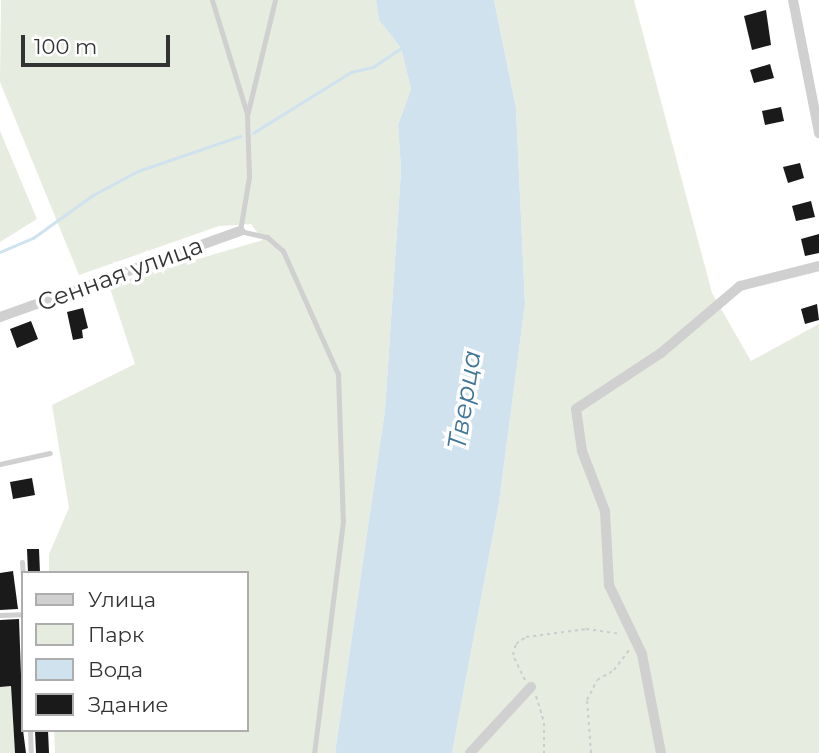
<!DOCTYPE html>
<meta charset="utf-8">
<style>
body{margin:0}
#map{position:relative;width:819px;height:753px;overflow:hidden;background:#fff;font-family:Montserrat,sans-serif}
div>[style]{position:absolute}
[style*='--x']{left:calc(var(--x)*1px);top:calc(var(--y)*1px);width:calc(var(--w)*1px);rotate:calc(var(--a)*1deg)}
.green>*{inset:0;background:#e6ecdf}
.water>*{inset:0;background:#cfe2ee}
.stream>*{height:2.5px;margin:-1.25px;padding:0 1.25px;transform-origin:1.25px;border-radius:1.25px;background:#cfe2ee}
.building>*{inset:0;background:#1a1a1a}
.path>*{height:2px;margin-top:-1px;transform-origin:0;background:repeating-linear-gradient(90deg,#cdcdcd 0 3.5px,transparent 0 7px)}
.service>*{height:5px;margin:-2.5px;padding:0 2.5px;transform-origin:2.5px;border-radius:2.5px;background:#d0d0d0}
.minor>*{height:10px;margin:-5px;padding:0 5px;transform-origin:5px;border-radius:5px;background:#d0d0d0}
span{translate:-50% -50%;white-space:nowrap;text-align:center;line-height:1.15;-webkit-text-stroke:7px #fff;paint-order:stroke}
.street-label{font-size:24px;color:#333}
.water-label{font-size:26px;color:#3f7597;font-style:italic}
.legend{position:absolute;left:21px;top:571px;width:228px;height:161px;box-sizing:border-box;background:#fff;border:2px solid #adadad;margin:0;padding:9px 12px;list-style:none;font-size:21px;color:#333}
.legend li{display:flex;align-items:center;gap:14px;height:35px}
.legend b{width:35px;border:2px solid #adadad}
.scale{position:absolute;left:21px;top:35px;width:149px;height:32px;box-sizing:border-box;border:4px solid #333;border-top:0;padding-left:9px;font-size:21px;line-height:24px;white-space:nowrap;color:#333;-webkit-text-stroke:5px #fff;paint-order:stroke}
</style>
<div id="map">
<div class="green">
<i style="clip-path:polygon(1px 0,376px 0,379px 20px,401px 48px,411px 89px,398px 125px,401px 170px,385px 410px,335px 753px,55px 753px,54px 730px,247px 730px,247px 573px,49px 573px,49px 554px,69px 508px,52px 405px,135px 364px,109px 285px,263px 240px,251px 224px,219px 226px,79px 275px,0 82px)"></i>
<i style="clip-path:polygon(494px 0,634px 0,712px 293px,751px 361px,819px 324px,819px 753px,452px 753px,499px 503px,525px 304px,516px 108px)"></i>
<i style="clip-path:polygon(0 131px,37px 219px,0 242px)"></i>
<i style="clip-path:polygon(11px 686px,15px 753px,0 753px,0 687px)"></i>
</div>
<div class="water">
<i style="clip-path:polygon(376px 0,494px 0,516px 108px,525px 304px,499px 503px,452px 753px,335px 753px,385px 410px,401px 170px,398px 125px,411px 89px,401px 48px,379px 20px)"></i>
</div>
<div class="stream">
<i style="--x:253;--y:133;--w:115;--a:-31.9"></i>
<i style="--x:351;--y:72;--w:23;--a:-13"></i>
<i style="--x:373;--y:67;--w:34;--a:-34"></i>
<i style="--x:0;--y:252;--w:36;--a:-23"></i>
<i style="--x:33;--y:238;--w:74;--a:-35.6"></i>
<i style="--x:93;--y:195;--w:51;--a:-28.1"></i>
<i style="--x:138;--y:171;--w:108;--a:-18.9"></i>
</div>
<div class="building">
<i style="clip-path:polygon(766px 10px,771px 45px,752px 50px,744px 16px)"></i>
<i style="clip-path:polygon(770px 64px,774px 78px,754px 83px,750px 70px)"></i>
<i style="clip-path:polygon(781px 107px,784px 121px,765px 125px,762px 111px)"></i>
<i style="clip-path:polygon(800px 163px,804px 178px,788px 183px,783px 167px)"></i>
<i style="clip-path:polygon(811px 201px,815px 217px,796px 221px,792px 206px)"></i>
<i style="clip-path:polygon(819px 234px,819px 253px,805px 256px,801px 239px)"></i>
<i style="clip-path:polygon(817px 304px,819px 320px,805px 324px,801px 309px)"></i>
<i style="clip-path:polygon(83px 308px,88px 328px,82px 330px,83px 338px,73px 340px,67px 312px)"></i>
<i style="clip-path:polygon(31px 321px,38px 339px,17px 348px,10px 329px)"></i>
<i style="clip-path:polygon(32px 478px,35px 495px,13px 499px,10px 482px)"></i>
<i style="clip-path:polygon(27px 549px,39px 549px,40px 573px,28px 573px)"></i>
<i style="clip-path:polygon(13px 571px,18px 609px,0 610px,0 573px)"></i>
<i style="clip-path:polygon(19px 619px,23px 730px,26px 753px,15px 753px,11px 686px,0 687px,0 620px)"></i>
<i style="clip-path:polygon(35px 730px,48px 730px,49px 753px,36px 753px)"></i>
</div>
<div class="path">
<i style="--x:525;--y:680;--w:28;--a:-116"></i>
<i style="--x:513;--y:655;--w:11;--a:-75"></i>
<i style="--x:516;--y:644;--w:12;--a:-35"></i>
<i style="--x:526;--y:637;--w:61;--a:-7.6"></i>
<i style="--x:586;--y:629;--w:35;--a:8"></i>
<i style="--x:536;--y:696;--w:28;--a:73"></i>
<i style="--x:544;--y:723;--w:30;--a:90"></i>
<i style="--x:591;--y:753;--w:53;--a:-94.3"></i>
<i style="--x:587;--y:700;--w:22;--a:-63"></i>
<i style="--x:597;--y:680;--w:20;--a:-30"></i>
<i style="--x:614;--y:670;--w:25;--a:-53"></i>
</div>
<div class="service">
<i style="--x:212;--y:0;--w:119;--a:72.9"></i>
<i style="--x:275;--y:0;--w:119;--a:103.6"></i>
<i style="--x:247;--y:116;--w:61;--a:88.1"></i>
<i style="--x:249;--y:177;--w:55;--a:99.5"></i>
<i style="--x:240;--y:231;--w:28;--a:13"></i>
<i style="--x:267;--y:237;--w:21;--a:41"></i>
<i style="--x:283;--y:251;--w:135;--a:65.9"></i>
<i style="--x:338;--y:374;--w:147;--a:88.1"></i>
<i style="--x:343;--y:521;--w:234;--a:97.1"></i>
<i style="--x:0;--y:464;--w:51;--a:-12.4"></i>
<i style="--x:22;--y:562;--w:15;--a:86"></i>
<i style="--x:0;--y:615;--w:23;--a:-2"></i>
<i style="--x:30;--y:730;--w:23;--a:88"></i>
</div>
<div class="minor">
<i style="--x:793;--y:0;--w:136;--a:78.9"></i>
<i style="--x:0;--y:317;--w:255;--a:-19.7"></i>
<i style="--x:470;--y:753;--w:90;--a:-47.3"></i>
<i style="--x:661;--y:753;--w:101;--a:-100.9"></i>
<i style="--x:642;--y:654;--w:76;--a:-115.6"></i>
<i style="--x:609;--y:585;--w:74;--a:-93.1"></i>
<i style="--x:605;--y:511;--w:64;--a:-111"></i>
<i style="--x:582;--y:451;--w:42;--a:-98.1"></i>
<i style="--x:576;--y:409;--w:102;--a:-33.4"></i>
<i style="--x:661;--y:353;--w:104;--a:-40.3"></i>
<i style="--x:740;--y:286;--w:81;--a:-14.2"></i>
</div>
<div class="street-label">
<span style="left:120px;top:274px;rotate:-20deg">Сенная улица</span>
</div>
<div class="water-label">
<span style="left:465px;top:400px;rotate:-81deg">Тверца</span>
</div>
<ul class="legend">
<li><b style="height:9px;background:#d0d0d0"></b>Улица</li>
<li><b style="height:19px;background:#e6ecdf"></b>Парк</li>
<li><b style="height:19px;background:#cfe2ee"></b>Вода</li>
<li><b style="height:19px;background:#1a1a1a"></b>Здание</li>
</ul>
<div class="scale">100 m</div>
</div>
